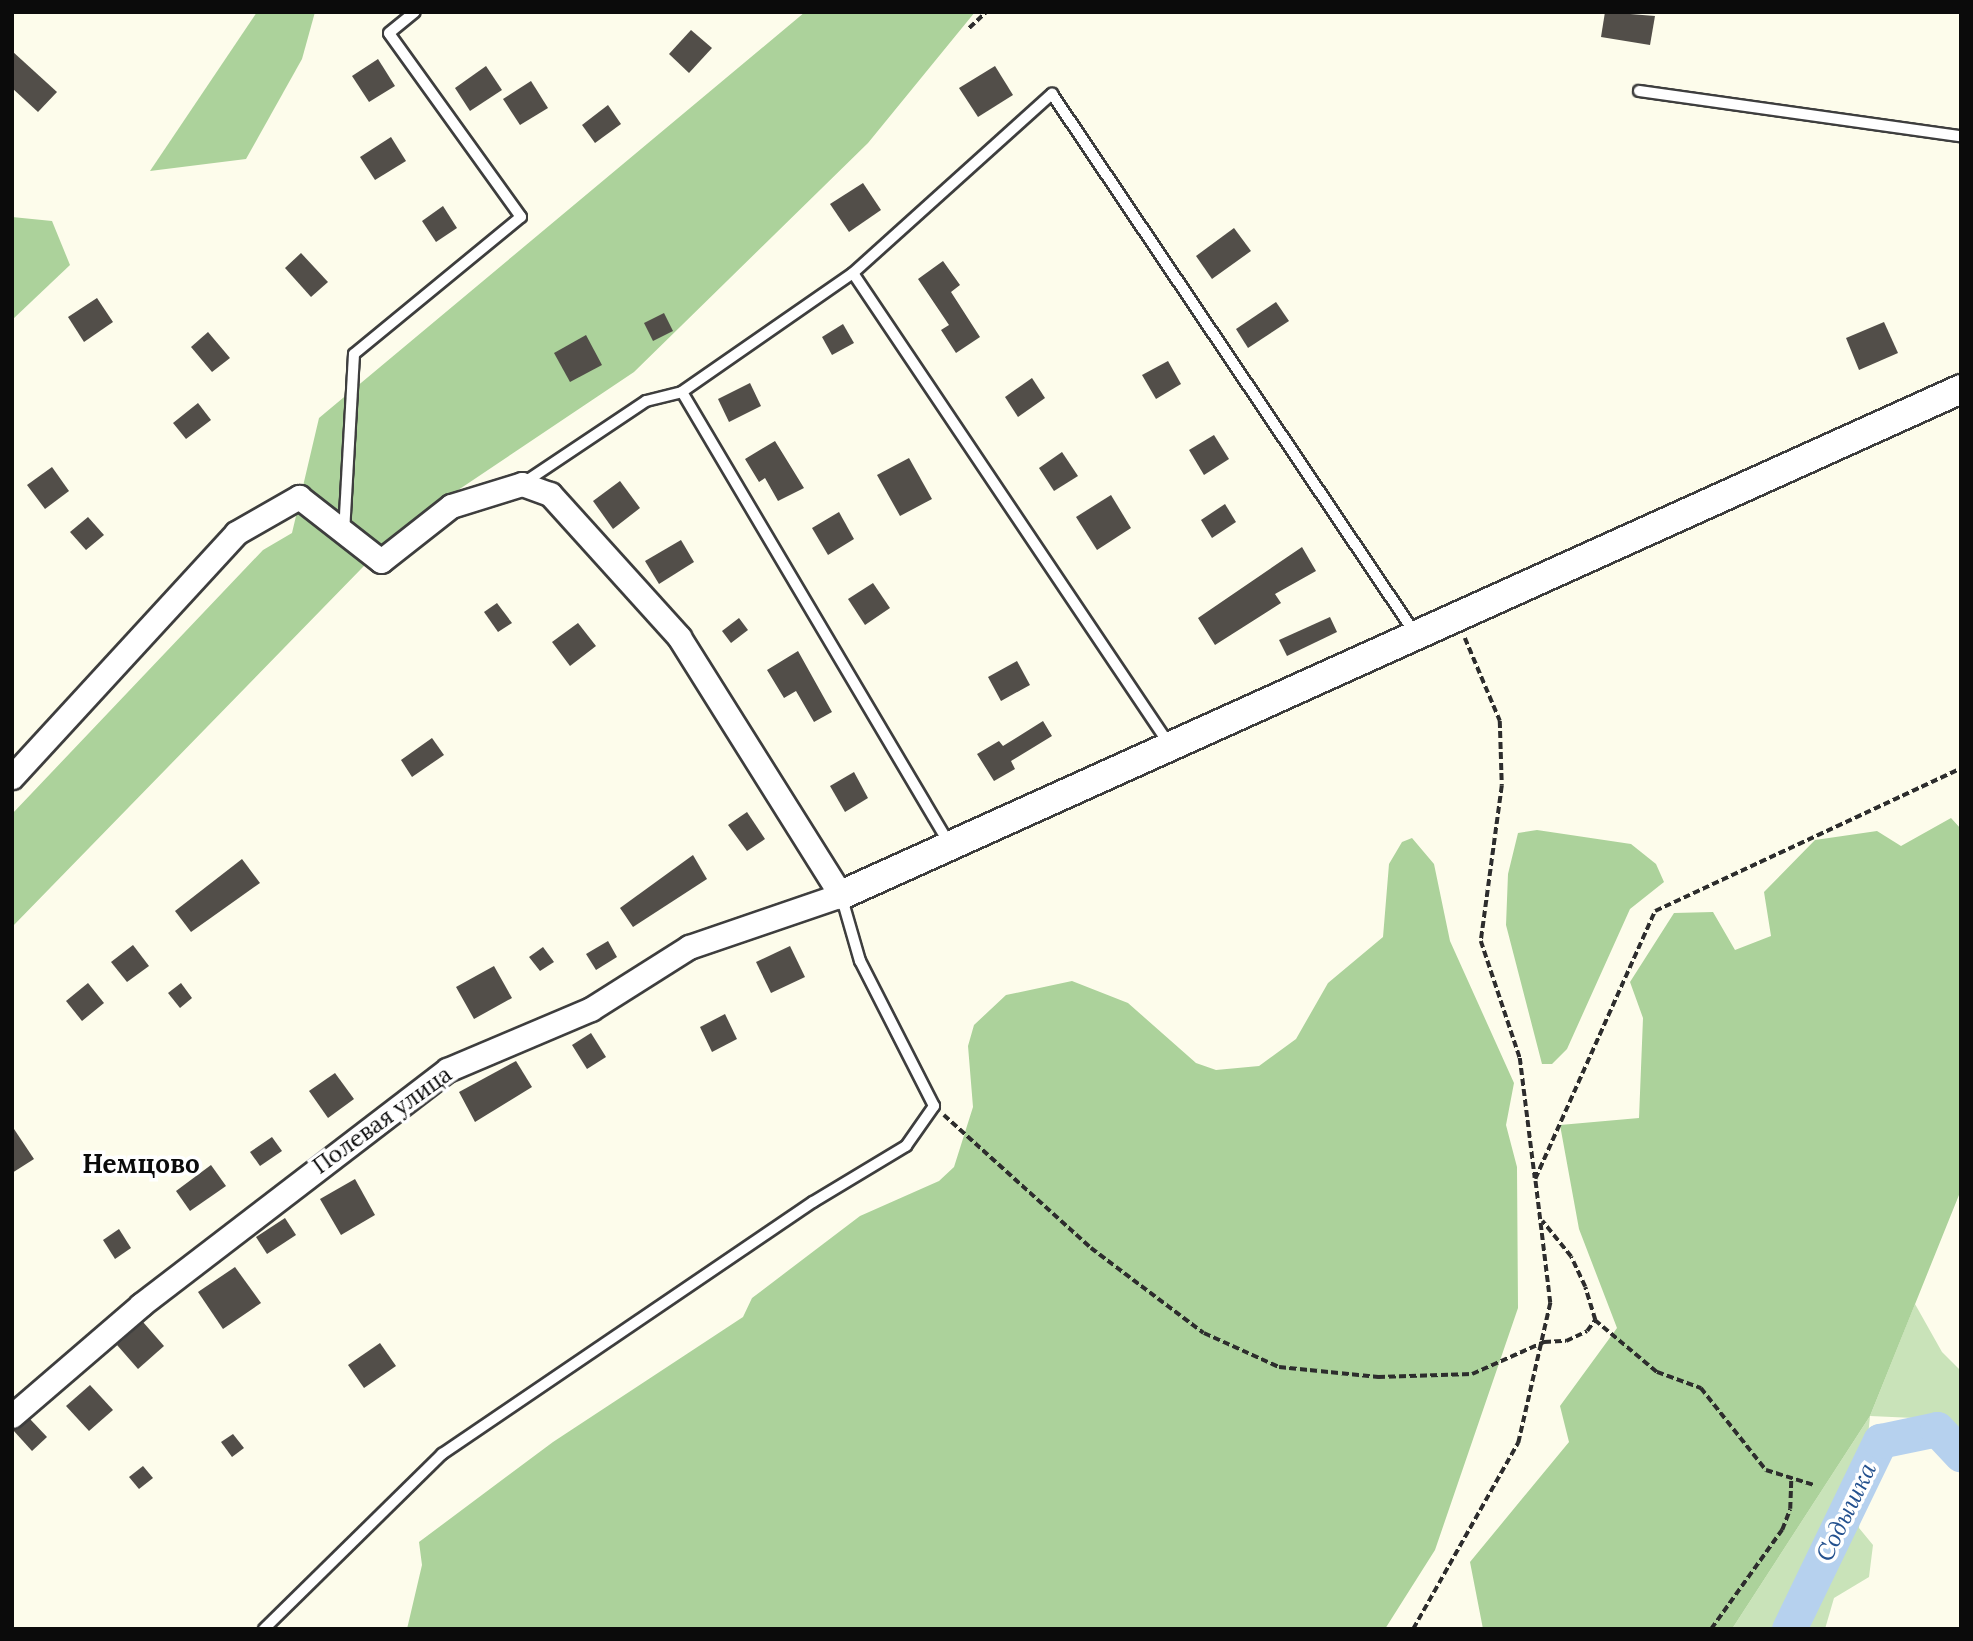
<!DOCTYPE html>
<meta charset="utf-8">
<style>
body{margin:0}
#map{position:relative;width:1973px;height:1641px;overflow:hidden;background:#fdfceb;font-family:Lora,serif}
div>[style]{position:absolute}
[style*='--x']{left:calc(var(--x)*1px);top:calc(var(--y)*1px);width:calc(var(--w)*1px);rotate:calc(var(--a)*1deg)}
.green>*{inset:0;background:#c9e3b9}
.forest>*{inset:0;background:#acd29b}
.river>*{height:35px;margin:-17.5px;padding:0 17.5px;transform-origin:17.5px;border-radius:17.5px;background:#b6d1ee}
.building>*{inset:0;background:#524e49}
.path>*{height:3.5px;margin-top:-1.75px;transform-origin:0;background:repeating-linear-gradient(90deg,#2d2d2d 0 7px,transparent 0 10.5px)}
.roads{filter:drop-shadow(2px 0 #3e3e3e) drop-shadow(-2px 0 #3e3e3e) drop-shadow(0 2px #3e3e3e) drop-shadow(0 -2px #3e3e3e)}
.service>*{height:10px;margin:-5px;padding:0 5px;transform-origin:5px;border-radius:5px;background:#fff}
.minor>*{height:23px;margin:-11.5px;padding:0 11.5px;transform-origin:11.5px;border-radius:11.5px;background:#fff}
.tertiary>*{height:28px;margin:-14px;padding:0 14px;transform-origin:14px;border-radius:14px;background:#fff}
span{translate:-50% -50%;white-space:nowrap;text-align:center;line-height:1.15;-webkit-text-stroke:7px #fff;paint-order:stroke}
.street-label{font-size:23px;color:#0b0b0b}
.water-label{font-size:24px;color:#24518e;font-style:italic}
.quarter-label{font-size:26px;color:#0b0b0b;font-weight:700}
.frame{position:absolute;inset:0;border:14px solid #0b0b0b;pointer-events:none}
</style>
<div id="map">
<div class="green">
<i style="clip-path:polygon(1915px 1304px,1942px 1352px,1961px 1371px,1961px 1445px,1914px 1418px,1870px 1416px,1859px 1528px,1873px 1545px,1869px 1577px,1834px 1598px,1825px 1629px,1732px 1629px,1870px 1416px)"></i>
</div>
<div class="forest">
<i style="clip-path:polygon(257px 12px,315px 12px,302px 59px,246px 159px,150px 171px)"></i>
<i style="clip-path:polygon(805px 12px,975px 12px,868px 143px,634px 372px,400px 529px,12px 927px,12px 814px,263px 550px,292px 533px,319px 418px)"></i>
<i style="clip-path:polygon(12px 217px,52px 221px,70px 265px,12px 320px)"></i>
<i style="clip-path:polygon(1951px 818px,1961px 829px,1961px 1190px,1870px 1416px,1732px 1629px,1483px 1629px,1470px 1562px,1569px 1442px,1560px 1406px,1617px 1328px,1579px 1229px,1560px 1125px,1639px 1118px,1643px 1018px,1630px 982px,1674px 913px,1713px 912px,1735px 950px,1771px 936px,1764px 892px,1815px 840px,1877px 831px,1901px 846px)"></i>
<i style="clip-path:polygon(1537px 830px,1631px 844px,1656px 864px,1664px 882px,1630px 909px,1567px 1049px,1552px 1064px,1542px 1064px,1506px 925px,1508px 874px,1518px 833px)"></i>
<i style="clip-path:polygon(1412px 838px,1434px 864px,1450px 941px,1514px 1083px,1506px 1125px,1517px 1167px,1518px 1308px,1435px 1550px,1385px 1629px,407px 1629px,422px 1565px,419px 1542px,553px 1442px,743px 1317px,752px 1298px,860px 1216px,939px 1181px,954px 1167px,973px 1107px,968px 1046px,974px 1025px,1006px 995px,1072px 981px,1128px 1003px,1196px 1063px,1216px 1070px,1259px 1066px,1296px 1039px,1328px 983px,1383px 937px,1389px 864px,1402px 842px)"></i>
</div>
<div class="river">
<i style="--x:1789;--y:1629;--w:209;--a:-64.2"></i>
<i style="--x:1880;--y:1441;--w:58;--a:-11.9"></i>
<i style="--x:1937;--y:1429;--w:35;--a:47"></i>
</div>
<div class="building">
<i style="clip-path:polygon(1605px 12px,1655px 16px,1650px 45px,1601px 37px)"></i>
<i style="clip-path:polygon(691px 30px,712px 48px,689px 73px,669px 54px)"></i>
<i style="clip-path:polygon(12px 51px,57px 92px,38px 112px,12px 88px)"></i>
<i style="clip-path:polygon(378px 59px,395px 86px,369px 102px,352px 76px)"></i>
<i style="clip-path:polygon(486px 66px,502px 90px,470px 111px,455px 88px)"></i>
<i style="clip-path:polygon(995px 66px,1013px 95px,978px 117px,959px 88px)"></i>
<i style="clip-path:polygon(531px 81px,548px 108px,520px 125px,503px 99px)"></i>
<i style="clip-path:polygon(608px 105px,621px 124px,595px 143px,582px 125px)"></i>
<i style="clip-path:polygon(391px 137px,406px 161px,375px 180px,360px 157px)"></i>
<i style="clip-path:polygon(863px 183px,881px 210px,849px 232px,830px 204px)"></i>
<i style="clip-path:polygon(443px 206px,457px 228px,436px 242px,422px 221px)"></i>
<i style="clip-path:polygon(1234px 228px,1251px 251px,1212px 279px,1196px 256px)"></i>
<i style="clip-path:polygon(301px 253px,328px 282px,311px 297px,285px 268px)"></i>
<i style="clip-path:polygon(943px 261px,960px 285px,951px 292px,980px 337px,956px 353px,941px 330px,949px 325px,918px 279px)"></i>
<i style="clip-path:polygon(97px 298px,113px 322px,84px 342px,68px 317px)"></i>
<i style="clip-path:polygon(1276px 302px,1289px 321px,1248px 348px,1236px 329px)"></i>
<i style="clip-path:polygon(664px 313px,673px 331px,653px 341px,644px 323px)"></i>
<i style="clip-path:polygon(1884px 322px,1898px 353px,1859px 370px,1846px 338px)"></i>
<i style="clip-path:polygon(843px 324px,854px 343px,832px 355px,822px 337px)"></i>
<i style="clip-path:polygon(208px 332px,230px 358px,212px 372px,191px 347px)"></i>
<i style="clip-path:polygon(586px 335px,602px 365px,570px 382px,554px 353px)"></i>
<i style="clip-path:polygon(1168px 361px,1181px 384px,1156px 399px,1142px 375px)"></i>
<i style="clip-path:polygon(1032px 378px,1045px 398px,1018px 417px,1005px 397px)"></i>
<i style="clip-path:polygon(750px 383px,761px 406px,729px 422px,718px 399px)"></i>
<i style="clip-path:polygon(198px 403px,211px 420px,186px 439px,173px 423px)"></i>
<i style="clip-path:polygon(1214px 435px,1229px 459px,1204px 475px,1189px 450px)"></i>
<i style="clip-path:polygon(775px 441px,804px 488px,778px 501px,765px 478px,759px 482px,745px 459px)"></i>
<i style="clip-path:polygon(1062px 452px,1078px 476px,1054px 491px,1039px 468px)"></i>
<i style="clip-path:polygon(909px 458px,932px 499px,900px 516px,877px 475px)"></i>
<i style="clip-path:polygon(52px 467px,69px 491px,45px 509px,27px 485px)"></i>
<i style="clip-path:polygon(620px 481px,640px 508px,613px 529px,593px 501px)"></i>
<i style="clip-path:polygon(1111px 495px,1131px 528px,1097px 550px,1076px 517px)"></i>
<i style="clip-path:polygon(1225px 504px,1236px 522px,1212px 538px,1201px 520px)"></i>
<i style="clip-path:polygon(839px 512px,854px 539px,828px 555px,812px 528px)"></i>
<i style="clip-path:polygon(88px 517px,104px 535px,86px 550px,70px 532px)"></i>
<i style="clip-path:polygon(681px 540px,694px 562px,659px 584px,645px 561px)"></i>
<i style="clip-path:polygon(1302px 547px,1316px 571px,1275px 594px,1281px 603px,1215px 645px,1198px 618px)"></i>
<i style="clip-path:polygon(873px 583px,890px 608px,865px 625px,848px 599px)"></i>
<i style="clip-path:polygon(497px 603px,512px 623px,498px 632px,484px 612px)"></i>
<i style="clip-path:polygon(1330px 617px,1337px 632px,1287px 656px,1279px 640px)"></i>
<i style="clip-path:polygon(739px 618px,748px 630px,731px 643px,722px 631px)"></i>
<i style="clip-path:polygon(578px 623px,596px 646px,570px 666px,552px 642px)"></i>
<i style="clip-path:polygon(798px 651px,832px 712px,814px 722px,796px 691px,784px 698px,767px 670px)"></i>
<i style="clip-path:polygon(1017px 661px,1030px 685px,1001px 701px,988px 677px)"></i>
<i style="clip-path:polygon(1043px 721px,1052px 736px,1011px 761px,1015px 769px,994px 781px,977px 754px,999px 741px,1003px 746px)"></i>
<i style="clip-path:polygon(432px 738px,444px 755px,412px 777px,401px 760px)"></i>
<i style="clip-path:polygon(854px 772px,868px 798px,845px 812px,830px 786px)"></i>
<i style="clip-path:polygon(747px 812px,765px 839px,747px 851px,728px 825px)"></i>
<i style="clip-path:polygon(693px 855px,707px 879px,633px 927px,620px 908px)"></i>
<i style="clip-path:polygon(242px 859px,260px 883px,191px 932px,175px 911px)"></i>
<i style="clip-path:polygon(608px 941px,617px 957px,596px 970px,586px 954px)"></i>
<i style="clip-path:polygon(133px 945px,149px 966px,127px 982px,111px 962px)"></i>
<i style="clip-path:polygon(790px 946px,805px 977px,771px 993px,756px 962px)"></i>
<i style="clip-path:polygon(543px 947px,554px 962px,540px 971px,529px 957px)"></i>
<i style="clip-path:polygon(494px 966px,512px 998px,474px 1019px,456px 987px)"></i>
<i style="clip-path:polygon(88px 983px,104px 1003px,82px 1021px,66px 1001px)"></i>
<i style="clip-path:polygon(181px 983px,192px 998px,180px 1008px,168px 993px)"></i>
<i style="clip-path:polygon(725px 1014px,737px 1039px,712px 1052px,700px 1027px)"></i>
<i style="clip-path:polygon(591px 1033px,606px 1057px,587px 1069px,572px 1045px)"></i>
<i style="clip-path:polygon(516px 1061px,532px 1087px,475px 1122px,459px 1092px)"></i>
<i style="clip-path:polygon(335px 1073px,354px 1099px,328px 1118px,309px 1091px)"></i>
<i style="clip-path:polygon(12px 1126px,34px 1159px,12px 1173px)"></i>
<i style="clip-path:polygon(272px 1137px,282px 1151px,260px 1166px,250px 1152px)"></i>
<i style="clip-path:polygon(211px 1165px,226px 1186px,190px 1211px,176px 1191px)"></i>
<i style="clip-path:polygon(355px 1179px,375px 1215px,341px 1235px,320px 1199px)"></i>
<i style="clip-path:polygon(285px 1218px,296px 1235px,267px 1254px,256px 1237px)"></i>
<i style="clip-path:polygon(119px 1229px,131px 1248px,115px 1259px,103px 1240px)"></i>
<i style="clip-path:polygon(235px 1267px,261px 1303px,223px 1329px,198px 1292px)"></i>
<i style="clip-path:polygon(143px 1322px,164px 1346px,138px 1369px,117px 1345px)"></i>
<i style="clip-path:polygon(380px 1343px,396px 1366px,364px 1388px,348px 1365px)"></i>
<i style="clip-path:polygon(90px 1385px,113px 1410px,89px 1431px,66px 1406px)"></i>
<i style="clip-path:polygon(30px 1419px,47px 1437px,32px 1451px,13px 1430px)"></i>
<i style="clip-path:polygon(233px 1434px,244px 1448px,232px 1457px,221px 1442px)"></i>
<i style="clip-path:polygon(143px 1466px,153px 1478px,139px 1489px,129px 1477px)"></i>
</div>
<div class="path">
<i style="--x:969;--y:28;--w:23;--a:-43"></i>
<i style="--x:1465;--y:638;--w:90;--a:67.1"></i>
<i style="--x:1500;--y:721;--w:65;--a:88.2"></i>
<i style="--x:1502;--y:786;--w:156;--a:97.7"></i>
<i style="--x:1481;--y:941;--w:123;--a:71.6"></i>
<i style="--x:1520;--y:1058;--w:121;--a:82.9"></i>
<i style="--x:944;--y:1115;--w:198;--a:42.1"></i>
<i style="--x:1091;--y:1248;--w:141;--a:37"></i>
<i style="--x:1204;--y:1333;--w:82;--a:24.4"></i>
<i style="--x:1279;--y:1367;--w:100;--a:5.8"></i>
<i style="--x:1378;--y:1377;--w:94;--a:-1.8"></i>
<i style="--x:1472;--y:1374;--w:79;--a:-24"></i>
<i style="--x:1544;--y:1342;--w:22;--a:-3"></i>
<i style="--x:1566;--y:1341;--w:23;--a:-25"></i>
<i style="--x:1587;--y:1331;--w:14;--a:-54"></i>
<i style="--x:1595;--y:1320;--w:34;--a:-107"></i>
<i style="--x:1585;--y:1287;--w:33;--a:-115"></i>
<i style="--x:1571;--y:1257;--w:46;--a:-128.9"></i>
<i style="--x:1595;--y:1320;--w:81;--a:40"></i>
<i style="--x:1657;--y:1372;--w:47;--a:20"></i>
<i style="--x:1701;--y:1388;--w:105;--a:51.6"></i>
<i style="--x:1766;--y:1470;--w:50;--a:17.4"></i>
<i style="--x:1413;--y:1629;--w:214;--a:-60.6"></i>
<i style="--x:1518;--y:1443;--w:144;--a:-77.1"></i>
<i style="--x:1550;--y:1303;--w:125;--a:-96.9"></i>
<i style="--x:1535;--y:1179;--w:294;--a:-65.9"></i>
<i style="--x:1655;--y:911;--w:338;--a:-25"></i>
<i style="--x:1711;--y:1629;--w:122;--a:-54.4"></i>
<i style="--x:1782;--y:1530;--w:22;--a:-69"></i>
<i style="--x:1790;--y:1509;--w:31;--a:-88"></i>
</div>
<div class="roads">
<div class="service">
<i style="--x:1639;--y:91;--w:325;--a:8"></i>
<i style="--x:853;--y:273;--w:208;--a:145.2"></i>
<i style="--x:682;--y:392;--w:526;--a:59.39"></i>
<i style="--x:522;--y:484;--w:149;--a:-33.8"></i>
<i style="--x:646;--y:401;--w:37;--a:-14"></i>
<i style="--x:344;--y:533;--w:179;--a:-86.8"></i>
<i style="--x:354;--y:354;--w:216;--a:-39.4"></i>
<i style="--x:521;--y:217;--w:226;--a:-125.7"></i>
<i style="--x:389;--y:33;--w:33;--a:-39"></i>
<i style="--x:1169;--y:744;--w:567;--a:-123.86"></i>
<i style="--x:853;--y:273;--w:268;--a:-42"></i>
<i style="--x:1052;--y:94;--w:648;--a:56.06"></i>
<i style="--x:264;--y:1629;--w:250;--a:-44.5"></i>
<i style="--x:442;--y:1454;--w:448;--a:-34.2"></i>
<i style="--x:813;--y:1202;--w:109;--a:-31.1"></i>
<i style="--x:906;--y:1146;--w:49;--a:-55"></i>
<i style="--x:934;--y:1106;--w:163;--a:-117"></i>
<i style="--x:860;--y:961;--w:69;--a:-106.1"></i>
</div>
<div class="minor">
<i style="--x:12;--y:777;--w:331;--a:-47.4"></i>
<i style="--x:236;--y:533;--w:73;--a:-29.7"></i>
<i style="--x:299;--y:497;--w:104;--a:38"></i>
<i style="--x:381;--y:561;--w:89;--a:-38.2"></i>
<i style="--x:451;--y:506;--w:74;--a:-17.2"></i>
<i style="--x:522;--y:484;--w:30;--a:20"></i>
<i style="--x:550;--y:494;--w:193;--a:47.9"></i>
<i style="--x:679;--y:637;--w:305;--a:57.9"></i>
<i style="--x:841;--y:895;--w:161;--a:161.1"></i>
<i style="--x:689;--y:947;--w:116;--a:147.7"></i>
<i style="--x:591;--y:1009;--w:156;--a:157"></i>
<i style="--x:447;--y:1070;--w:386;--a:142.5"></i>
<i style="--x:141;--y:1305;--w:170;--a:139.3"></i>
</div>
<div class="tertiary">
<i style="--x:841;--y:895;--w:1229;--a:-24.31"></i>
</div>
</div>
<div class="street-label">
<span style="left:382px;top:1120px;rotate:-36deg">Полевая улица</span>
</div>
<div class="water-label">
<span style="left:1846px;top:1512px;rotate:-64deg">Содышка</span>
</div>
<div class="quarter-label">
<span style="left:141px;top:1164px">Немцово</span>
</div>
<div class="frame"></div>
</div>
